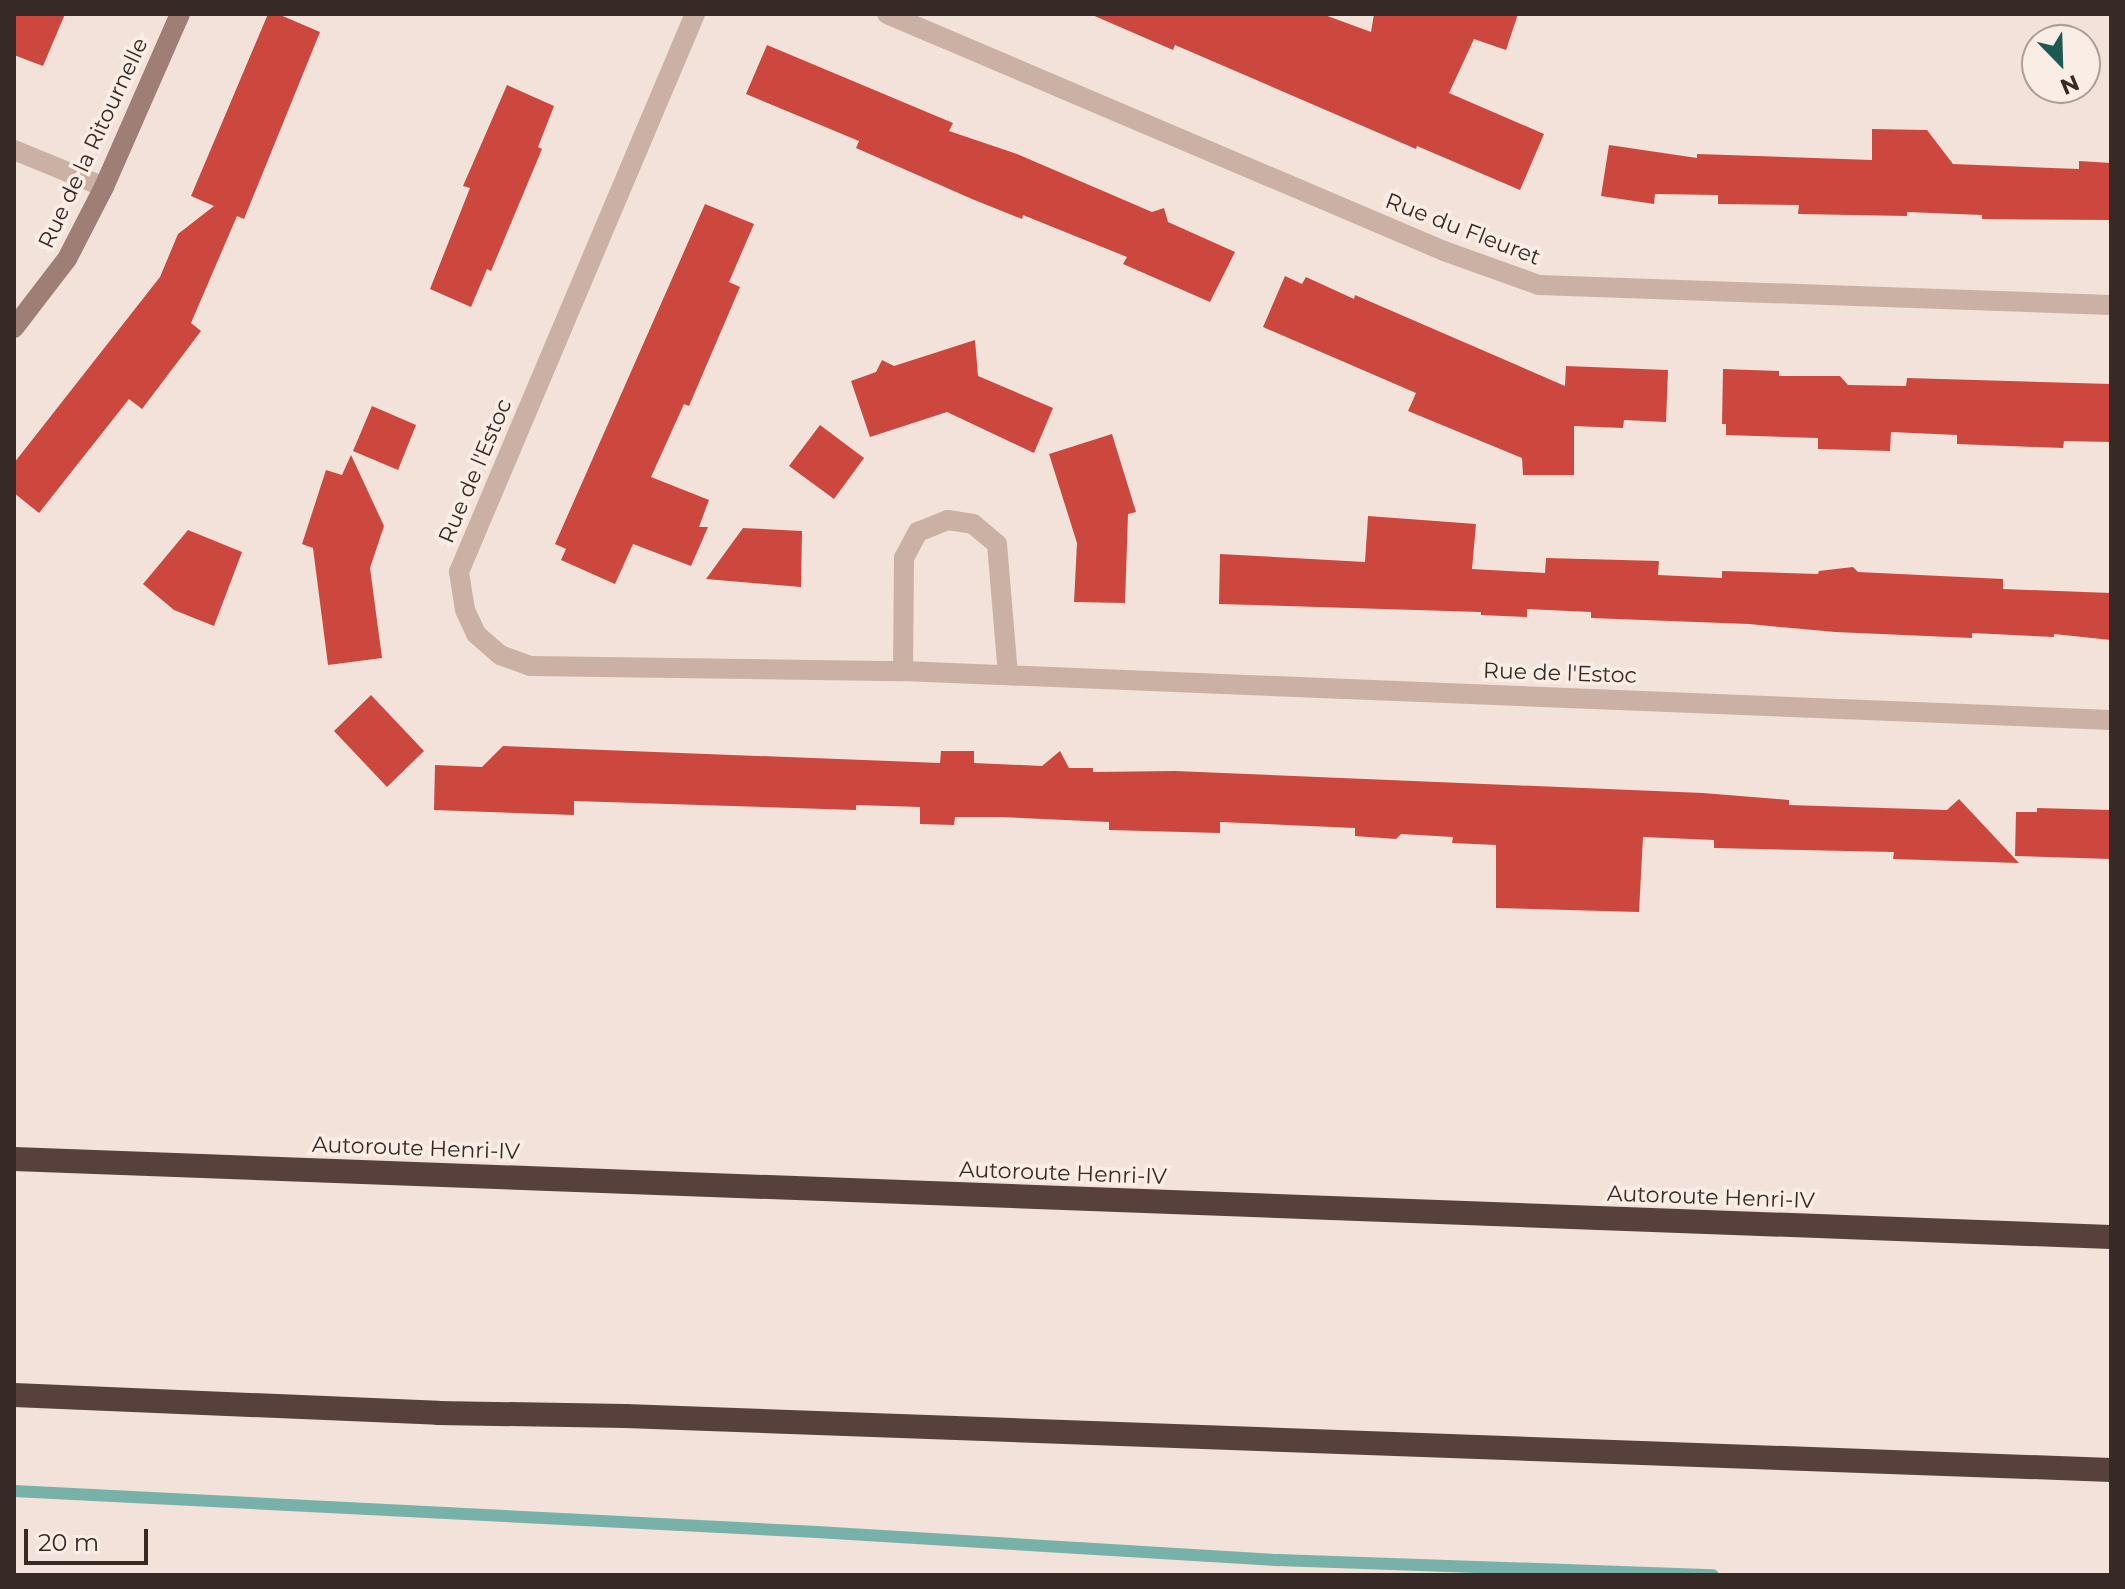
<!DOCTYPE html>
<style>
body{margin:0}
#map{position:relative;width:2125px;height:1589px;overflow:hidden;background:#f3e2d9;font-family:Montserrat,sans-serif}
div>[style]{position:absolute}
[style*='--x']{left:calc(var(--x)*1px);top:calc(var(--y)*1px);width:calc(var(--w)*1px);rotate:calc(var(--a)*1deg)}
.stream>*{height:12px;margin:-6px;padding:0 6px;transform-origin:6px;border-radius:6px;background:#77b1a9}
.building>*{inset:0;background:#cc483e}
.street>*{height:20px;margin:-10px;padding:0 10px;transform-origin:10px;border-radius:10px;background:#cbb0a4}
.secondary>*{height:20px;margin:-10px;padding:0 10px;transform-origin:10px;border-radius:10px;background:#9f7e76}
.highway>*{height:24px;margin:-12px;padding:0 12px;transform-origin:12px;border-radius:12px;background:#58413d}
span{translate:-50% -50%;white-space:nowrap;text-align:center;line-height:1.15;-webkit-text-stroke:7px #faede5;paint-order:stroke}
.street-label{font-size:22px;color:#362926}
.frame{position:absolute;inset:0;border:16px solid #362926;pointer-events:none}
.north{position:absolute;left:2021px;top:24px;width:80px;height:80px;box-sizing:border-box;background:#faede5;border:2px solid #ac9f99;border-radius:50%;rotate:157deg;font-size:22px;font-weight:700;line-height:32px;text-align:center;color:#362926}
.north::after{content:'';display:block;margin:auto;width:28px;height:36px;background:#1a5a53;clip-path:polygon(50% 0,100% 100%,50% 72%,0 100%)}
.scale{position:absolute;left:24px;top:1529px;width:124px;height:36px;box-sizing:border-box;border:4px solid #362926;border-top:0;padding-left:10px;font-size:24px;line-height:28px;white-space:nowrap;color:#362926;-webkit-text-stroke:6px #faede5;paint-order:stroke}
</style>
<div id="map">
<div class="stream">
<i style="--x:14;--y:1491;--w:804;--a:2.92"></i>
<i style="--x:817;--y:1532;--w:462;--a:3.5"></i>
<i style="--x:1278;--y:1560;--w:435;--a:2"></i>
</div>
<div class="building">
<i style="clip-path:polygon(14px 14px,65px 14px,43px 66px,14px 55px)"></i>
<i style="clip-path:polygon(268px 14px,278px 14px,320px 32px,244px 219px,237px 216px,191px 323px,201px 331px,142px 409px,129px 399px,39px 513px,14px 493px,14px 463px,160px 277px,178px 234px,214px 206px,191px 196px)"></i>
<i style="clip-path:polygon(1090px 14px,1322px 14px,1371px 32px,1374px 14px,1518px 14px,1506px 50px,1474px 39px,1449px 93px,1544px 134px,1520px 190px,1417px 146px,1416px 149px,1175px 45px,1173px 50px)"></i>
<i style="clip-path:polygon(767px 45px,953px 123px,949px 131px,1017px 154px,1152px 212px,1164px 208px,1168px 222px,1235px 252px,1210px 302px,1123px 264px,1127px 257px,1023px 215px,1022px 219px,972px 199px,856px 148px,859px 141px,746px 94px)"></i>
<i style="clip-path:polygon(507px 85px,554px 106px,538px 147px,542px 149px,491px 271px,487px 269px,471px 307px,430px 289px,470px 188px,463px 186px)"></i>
<i style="clip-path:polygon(1872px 129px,1927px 130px,1953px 164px,2079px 169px,2079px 161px,2111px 163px,2111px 220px,1982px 219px,1982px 215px,1907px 212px,1907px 216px,1798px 214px,1799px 205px,1718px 204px,1718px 195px,1655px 194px,1654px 204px,1601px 196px,1609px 145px,1697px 158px,1697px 154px,1872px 160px)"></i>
<i style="clip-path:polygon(705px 204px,754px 224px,729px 282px,740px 287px,689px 406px,684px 404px,651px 477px,709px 500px,699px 527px,708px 527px,691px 566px,633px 544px,615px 584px,561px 560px,566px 549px,555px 544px)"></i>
<i style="clip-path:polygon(1285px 276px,1302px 284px,1306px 277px,1354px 299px,1355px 295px,1565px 386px,1566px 366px,1668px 370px,1666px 422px,1624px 420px,1623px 428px,1574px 426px,1574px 475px,1523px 475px,1522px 458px,1408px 411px,1416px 393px,1263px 327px)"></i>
<i style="clip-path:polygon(975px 340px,978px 376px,1053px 408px,1034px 453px,947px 412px,870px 437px,851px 381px,876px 372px,882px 360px,894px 366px)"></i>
<i style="clip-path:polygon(1723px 369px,1779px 371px,1779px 376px,1840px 376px,1848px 385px,1906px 386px,1907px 378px,2111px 384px,2111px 442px,2064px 441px,2063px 448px,1957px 444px,1957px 435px,1891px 432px,1890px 451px,1818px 449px,1818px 438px,1726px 435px,1726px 424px,1722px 424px)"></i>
<i style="clip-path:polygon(372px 406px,416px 425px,398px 470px,353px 451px)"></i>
<i style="clip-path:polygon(820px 425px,864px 458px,834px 499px,789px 466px)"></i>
<i style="clip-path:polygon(1112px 434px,1136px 512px,1128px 514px,1125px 603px,1074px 602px,1077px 543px,1049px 454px)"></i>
<i style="clip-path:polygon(351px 455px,384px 526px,370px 568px,382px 658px,328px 665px,313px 548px,302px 544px,326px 470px,342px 475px)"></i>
<i style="clip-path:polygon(1368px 516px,1476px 524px,1472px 569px,1545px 573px,1546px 558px,1659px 561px,1658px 575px,1722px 578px,1722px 571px,1818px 574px,1819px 571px,1853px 567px,1858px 572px,2003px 579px,2003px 589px,2111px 593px,2111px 640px,2054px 634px,2054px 637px,1972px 633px,1972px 638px,1835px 632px,1749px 624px,1591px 618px,1591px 612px,1527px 609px,1527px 617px,1481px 615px,1481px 612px,1219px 604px,1220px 554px,1365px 562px)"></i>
<i style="clip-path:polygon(743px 528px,802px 531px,801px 587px,706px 579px)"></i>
<i style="clip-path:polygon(188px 530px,242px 552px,214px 626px,174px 610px,143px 584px)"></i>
<i style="clip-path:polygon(371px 695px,424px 751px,387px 787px,334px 731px)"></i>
<i style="clip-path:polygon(503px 746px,940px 763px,941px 751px,974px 751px,974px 763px,1042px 766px,1060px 751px,1069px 768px,1093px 768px,1093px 772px,1175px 771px,1703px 793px,1789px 800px,1789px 805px,1947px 810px,1959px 799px,2019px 863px,1893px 859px,1894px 852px,1714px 848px,1714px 840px,1643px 837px,1639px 912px,1496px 908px,1496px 845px,1452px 843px,1453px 837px,1401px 834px,1396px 839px,1355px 836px,1355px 828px,1220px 822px,1220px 833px,1109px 830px,1109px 822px,1000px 817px,955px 817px,954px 825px,920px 824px,920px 807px,856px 805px,856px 810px,574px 801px,574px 815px,434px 810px,435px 765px,482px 767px)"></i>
<i style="clip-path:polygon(2037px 808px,2111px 810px,2111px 859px,2015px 856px,2016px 812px,2037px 812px)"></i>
</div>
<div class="street">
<i style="--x:695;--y:14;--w:606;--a:112.93"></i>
<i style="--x:459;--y:572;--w:38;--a:81"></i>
<i style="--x:465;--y:610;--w:26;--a:65"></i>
<i style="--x:476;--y:634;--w:32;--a:41"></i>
<i style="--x:500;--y:655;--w:32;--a:20"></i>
<i style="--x:530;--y:666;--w:373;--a:0.8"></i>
<i style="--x:903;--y:671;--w:1209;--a:2.32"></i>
<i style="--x:887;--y:14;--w:605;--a:23.05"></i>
<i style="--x:1444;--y:251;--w:101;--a:19.7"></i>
<i style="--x:1539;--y:285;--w:572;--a:2"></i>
<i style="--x:14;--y:150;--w:97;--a:22.3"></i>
<i style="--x:903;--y:671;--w:113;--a:-89.5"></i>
<i style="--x:904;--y:558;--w:30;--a:-62"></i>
<i style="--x:918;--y:532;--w:32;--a:-22"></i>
<i style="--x:948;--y:520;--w:25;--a:9"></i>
<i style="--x:973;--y:524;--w:31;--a:40"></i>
<i style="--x:997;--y:544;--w:131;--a:85.2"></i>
</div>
<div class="secondary">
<i style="--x:14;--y:328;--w:87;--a:-52.5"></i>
<i style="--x:67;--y:259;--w:81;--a:-62.8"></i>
<i style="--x:104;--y:187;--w:189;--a:-66.3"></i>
</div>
<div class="highway">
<i style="--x:14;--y:1159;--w:2098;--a:2.13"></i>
<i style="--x:14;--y:1395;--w:424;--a:2.4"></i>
<i style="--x:438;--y:1413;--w:187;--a:0.9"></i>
<i style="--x:625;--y:1416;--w:1487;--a:2.08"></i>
</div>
<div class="street-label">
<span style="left:93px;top:143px;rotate:-65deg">Rue de la Ritournelle</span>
<span style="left:1463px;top:229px;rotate:21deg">Rue du Fleuret</span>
<span style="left:475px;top:471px;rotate:-67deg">Rue de l'Estoc</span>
<span style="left:1560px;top:673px;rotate:2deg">Rue de l'Estoc</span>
<span style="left:416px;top:1148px;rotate:2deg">Autoroute Henri-IV</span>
<span style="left:1063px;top:1173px;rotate:2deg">Autoroute Henri-IV</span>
<span style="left:1711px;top:1197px;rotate:2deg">Autoroute Henri-IV</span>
</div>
<div class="frame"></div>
<div class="north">N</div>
<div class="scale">20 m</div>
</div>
